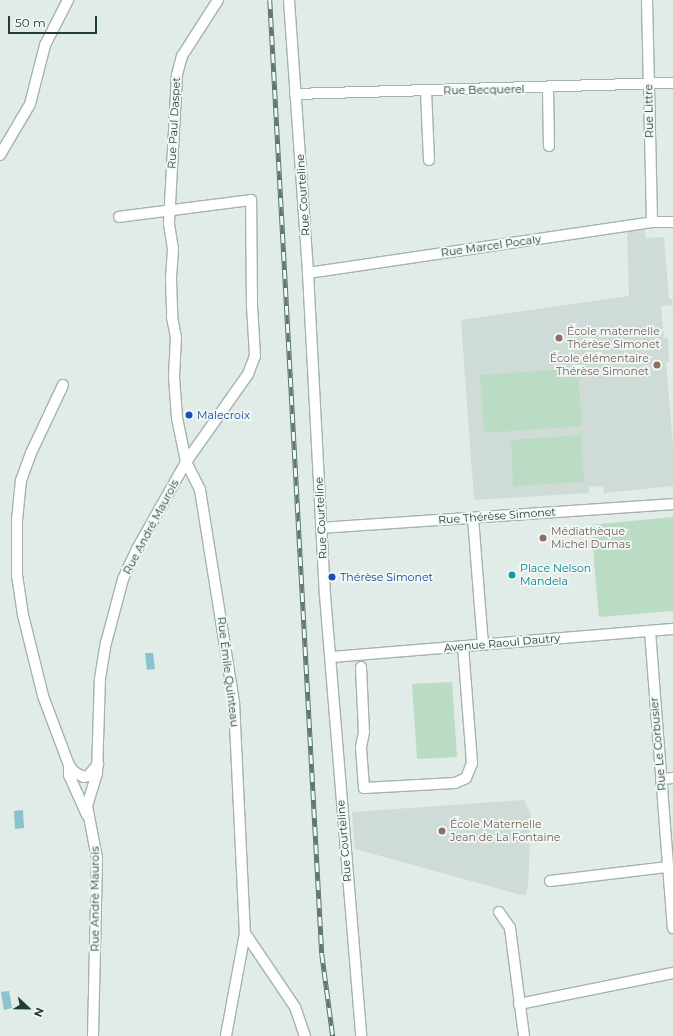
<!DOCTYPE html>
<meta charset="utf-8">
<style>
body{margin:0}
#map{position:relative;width:673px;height:1036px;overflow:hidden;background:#e1ebe7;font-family:Montserrat,sans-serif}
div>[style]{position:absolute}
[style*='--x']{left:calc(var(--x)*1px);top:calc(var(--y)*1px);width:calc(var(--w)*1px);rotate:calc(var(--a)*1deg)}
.built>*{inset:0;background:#cfdbd6}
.green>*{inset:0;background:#badcc4}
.water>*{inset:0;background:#8ac3d0}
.roads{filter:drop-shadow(1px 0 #a4b3ae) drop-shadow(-1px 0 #a4b3ae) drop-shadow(0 1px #a4b3ae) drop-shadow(0 -1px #a4b3ae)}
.minor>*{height:10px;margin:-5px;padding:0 5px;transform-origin:5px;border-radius:5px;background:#fff}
.rail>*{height:4.5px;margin-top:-2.25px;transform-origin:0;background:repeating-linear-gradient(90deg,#f2f8f5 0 9px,#5c7871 0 18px);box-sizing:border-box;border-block:1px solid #5c7871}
.dots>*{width:11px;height:11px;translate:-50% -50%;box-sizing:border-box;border:2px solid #f2f8f5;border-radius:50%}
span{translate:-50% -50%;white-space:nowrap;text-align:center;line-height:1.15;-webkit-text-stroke:3.5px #f2f8f5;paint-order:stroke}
.street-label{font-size:11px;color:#223c36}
.education-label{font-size:11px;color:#785e54}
.left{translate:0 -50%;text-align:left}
.right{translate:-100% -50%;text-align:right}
.transit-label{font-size:11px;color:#164399}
.culture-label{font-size:11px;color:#0d838f}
.north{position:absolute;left:8px;top:988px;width:40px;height:40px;-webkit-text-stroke:3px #f2f8f5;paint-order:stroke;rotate:112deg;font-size:11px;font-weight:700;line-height:16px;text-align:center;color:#223c36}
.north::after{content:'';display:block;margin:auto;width:14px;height:18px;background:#223c36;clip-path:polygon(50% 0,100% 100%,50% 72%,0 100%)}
.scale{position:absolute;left:8px;top:16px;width:89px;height:18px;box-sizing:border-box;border:2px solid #223c36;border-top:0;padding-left:5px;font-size:12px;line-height:14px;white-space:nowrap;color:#223c36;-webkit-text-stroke:3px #f2f8f5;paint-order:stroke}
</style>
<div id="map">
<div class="built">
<i style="clip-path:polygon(644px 229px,646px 238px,664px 237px,669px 299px,672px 299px,673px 305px,661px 306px,664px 338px,668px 338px,669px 362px,666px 362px,673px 446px,673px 486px,604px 493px,603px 486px,589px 487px,589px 493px,474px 500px,461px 320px,629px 296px,627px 231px)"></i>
<i style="clip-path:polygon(524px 800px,531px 814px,528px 887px,525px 896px,355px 849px,352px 812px)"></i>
</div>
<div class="green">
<i style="clip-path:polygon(578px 368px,582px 426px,484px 433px,480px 375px)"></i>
<i style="clip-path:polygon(581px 435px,584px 482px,513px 486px,511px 440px)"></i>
<i style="clip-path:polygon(673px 517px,673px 611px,599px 617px,591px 525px)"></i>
<i style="clip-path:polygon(452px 682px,457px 757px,417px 759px,412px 684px)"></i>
</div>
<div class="water">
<i style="clip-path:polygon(145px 653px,153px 653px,155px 669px,147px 670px)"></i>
<i style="clip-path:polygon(23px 810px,24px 828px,15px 829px,14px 811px)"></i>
<i style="clip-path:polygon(9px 991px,12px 1008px,4px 1010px,1px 992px)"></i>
</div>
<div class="roads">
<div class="minor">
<i style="--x:218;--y:0;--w:67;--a:122.7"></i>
<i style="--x:182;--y:56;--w:20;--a:105"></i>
<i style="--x:177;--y:75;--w:149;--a:93.1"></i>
<i style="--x:169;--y:224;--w:25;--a:81"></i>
<i style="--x:173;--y:249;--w:30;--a:94"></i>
<i style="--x:171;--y:279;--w:38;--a:88"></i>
<i style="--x:172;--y:317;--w:20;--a:79"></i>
<i style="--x:176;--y:337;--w:40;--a:92.9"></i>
<i style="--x:174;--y:377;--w:41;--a:85.8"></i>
<i style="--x:177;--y:418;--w:45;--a:78.4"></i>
<i style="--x:186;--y:462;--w:31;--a:63"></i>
<i style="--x:200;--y:490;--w:215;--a:80.9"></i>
<i style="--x:234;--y:702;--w:231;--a:87.3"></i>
<i style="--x:245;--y:933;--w:105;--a:100.5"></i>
<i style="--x:289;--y:0;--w:274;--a:86"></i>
<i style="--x:308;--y:273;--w:322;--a:87"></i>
<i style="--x:325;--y:595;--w:442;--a:85.3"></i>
<i style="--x:647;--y:0;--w:222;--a:88.7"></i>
<i style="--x:548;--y:89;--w:57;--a:89"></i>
<i style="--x:426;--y:91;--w:69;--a:87.5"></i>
<i style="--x:295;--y:94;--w:378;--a:-1.7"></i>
<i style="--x:0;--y:155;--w:59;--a:-59.5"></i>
<i style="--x:30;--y:104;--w:61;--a:-75.7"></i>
<i style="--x:45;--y:45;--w:51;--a:-62.9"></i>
<i style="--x:308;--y:273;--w:348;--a:-8.4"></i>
<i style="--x:652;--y:222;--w:21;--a:0"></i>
<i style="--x:63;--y:385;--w:75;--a:115.2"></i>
<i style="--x:31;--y:453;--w:29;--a:110"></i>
<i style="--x:21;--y:480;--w:40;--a:95.7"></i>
<i style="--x:17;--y:520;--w:55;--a:90"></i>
<i style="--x:17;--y:575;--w:40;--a:81.5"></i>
<i style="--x:23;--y:615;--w:83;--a:76.1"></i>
<i style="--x:43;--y:696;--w:74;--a:69.4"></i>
<i style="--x:69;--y:765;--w:9;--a:54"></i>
<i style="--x:74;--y:772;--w:11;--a:27"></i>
<i style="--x:84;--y:777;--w:4;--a:-14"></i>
<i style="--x:88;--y:776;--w:16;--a:-50"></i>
<i style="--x:473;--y:518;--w:126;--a:85.5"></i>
<i style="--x:321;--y:528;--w:353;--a:-3.9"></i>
<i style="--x:650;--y:631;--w:298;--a:85.6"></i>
<i style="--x:331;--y:657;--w:343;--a:-4.7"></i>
<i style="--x:361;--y:667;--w:65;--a:87.4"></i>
<i style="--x:364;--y:732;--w:16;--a:101"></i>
<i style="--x:361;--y:748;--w:40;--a:85.7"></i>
<i style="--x:364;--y:788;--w:91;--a:-3.1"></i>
<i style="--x:455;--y:783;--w:12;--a:-24"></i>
<i style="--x:466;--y:778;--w:16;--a:-68"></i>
<i style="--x:472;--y:763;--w:117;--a:-94.4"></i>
<i style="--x:69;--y:765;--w:10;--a:90"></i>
<i style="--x:69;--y:775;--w:44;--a:65.8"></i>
<i style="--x:661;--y:779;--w:12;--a:-5"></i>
<i style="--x:550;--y:881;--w:119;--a:-6.8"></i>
<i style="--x:499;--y:912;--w:19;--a:55"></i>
<i style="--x:510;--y:928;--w:109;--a:82.6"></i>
<i style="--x:245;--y:933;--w:89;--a:56"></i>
<i style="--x:295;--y:1007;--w:31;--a:71"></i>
<i style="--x:519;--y:1004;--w:157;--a:-11.4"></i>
<i style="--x:93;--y:1036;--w:178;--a:-88.7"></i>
<i style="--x:97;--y:858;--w:53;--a:-100.9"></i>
<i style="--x:87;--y:806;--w:34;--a:-73"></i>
<i style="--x:97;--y:773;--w:94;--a:-88.2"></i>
<i style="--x:100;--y:679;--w:36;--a:-81"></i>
<i style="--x:106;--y:643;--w:66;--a:-75.1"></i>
<i style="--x:123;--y:579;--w:33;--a:-65"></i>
<i style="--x:137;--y:549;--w:100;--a:-60.6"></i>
<i style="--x:186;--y:462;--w:108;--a:-54.8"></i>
<i style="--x:248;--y:374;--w:19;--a:-69"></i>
<i style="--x:255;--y:356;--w:50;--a:-93.4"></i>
<i style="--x:252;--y:306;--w:106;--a:-90.5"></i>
<i style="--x:251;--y:200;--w:133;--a:172.7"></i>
</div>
</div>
<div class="rail">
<i style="--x:270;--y:0;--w:955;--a:86.88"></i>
<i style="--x:322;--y:954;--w:83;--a:82.4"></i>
</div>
<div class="dots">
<i style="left:559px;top:338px;background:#8d6e63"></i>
<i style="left:657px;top:365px;background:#8d6e63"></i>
<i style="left:189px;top:415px;background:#1a4fb4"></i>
<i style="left:543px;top:538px;background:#8d6e63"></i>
<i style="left:512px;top:575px;background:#0f9aa8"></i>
<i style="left:332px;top:577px;background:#1a4fb4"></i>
<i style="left:442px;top:831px;background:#8d6e63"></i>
</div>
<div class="street-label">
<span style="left:484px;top:90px;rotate:-1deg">Rue Becquerel</span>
<span style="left:649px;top:111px;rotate:-91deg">Rue Littre</span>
<span style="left:174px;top:123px;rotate:-87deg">Rue Paul Daspet</span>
<span style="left:303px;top:195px;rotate:-94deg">Rue Courteline</span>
<span style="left:491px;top:246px;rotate:-8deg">Rue Marcel Pocaly</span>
<span style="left:497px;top:516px;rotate:-4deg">Rue Thérèse Simonet</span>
<span style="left:321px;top:518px;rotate:-93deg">Rue Courteline</span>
<span style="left:151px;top:527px;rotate:-62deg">Rue André Maurois</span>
<span style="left:502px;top:643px;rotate:-5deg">Avenue Raoul Dautry</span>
<span style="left:228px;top:672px;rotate:83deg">Rue Émile Quinteau</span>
<span style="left:658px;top:744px;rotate:-95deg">Rue Le Corbusier</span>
<span style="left:344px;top:841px;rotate:-95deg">Rue Courteline</span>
<span style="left:95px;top:899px;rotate:-90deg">Rue André Maurois</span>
</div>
<div class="education-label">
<span class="left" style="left:567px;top:338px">École maternelle<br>Thérèse Simonet</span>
<span class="right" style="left:649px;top:365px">École élémentaire<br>Thérèse Simonet</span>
<span class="left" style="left:551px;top:538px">Médiathèque<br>Michel Dumas</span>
<span class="left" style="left:450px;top:831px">École Maternelle<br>Jean de La Fontaine</span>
</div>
<div class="transit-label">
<span class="left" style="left:197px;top:415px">Malecroix</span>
<span class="left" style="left:340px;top:577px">Thérèse Simonet</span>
</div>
<div class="culture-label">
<span class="left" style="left:520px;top:575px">Place Nelson<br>Mandela</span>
</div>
<div class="north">N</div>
<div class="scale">50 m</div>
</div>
